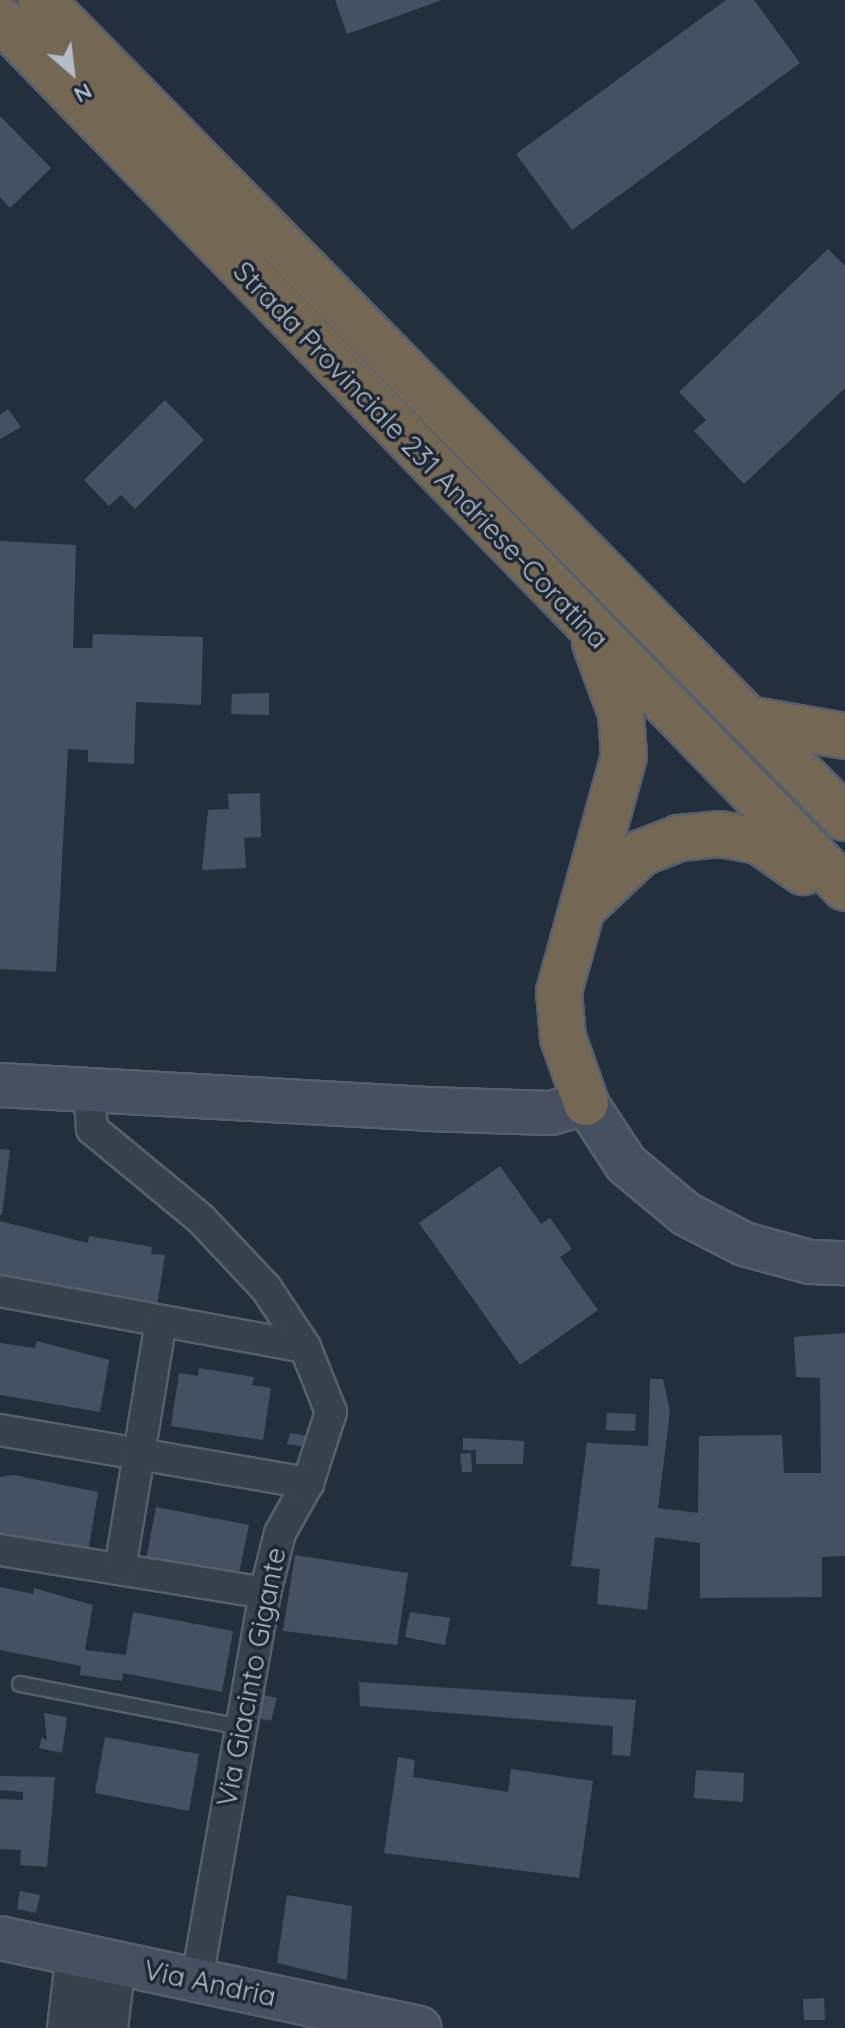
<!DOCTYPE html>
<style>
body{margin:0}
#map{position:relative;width:845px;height:2028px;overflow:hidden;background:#242f3e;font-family:Quicksand,sans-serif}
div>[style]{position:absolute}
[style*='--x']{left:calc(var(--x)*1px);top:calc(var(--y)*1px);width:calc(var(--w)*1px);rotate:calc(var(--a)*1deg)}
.building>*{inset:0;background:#455162}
.roads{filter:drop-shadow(2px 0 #565f6c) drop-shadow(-2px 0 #565f6c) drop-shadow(0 2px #565f6c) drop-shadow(0 -2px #565f6c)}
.lane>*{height:14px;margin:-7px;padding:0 7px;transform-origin:7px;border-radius:7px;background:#38414e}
.street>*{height:30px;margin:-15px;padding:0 15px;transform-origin:15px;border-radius:15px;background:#38414e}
.secondary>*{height:42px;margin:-21px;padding:0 21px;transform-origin:21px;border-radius:21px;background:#465061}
.highway>*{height:44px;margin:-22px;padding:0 22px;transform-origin:22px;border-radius:22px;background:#746855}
span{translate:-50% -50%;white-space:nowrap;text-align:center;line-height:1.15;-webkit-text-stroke:7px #1d2633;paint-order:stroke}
.street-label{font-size:28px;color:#b4bcc9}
.north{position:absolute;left:32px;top:32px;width:80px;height:80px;-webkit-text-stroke:6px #1d2633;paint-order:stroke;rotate:152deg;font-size:22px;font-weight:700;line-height:32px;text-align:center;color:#b4bcc9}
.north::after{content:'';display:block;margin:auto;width:28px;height:36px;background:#b4bcc9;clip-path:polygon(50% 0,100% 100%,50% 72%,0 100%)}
</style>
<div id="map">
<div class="building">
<i style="clip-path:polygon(335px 0,442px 0,347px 34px)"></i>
<i style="clip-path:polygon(726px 0,754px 0,800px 63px,572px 230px,516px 154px)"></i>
<i style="clip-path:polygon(0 116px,51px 168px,10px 208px,0 197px)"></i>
<i style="clip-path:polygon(828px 249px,845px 266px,845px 388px,744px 484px,694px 431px,706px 420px,679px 392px)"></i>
<i style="clip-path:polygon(165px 400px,204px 440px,135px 509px,121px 495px,109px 506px,84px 480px)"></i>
<i style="clip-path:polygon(8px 409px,21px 427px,0 439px,0 415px)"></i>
<i style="clip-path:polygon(0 541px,76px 545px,73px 648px,92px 648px,93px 634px,203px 637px,201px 705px,136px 702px,134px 764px,88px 762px,88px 750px,68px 749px,56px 972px,0 969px)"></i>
<i style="clip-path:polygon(269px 693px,269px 715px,231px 714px,232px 694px)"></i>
<i style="clip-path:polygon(260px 793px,261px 837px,244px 838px,246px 868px,202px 870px,208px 810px,229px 809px,228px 794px)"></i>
<i style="clip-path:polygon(0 1149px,10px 1150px,2px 1215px,0 1215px)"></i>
<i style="clip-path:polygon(500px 1166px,541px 1224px,550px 1218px,572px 1249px,560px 1257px,598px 1310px,520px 1365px,419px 1223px)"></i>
<i style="clip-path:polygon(0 1221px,88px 1243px,89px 1236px,152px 1247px,151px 1254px,165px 1255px,157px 1306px,0 1280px)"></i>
<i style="clip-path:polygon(845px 1333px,845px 1556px,822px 1557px,822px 1597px,700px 1598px,700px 1543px,655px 1537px,647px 1610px,597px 1604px,600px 1569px,571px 1566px,587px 1443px,648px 1446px,650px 1379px,663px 1379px,670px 1411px,658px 1508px,698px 1513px,699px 1436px,782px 1435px,784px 1473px,821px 1473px,820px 1378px,796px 1377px,794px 1337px)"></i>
<i style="clip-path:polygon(37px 1341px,109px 1360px,100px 1412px,0 1395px,0 1343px,35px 1348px)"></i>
<i style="clip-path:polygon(199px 1368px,254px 1377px,252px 1385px,271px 1388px,263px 1440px,171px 1426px,179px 1373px,198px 1376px)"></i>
<i style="clip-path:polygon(607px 1413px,636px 1414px,635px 1431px,606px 1430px)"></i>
<i style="clip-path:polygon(290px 1433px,307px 1436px,306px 1447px,287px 1444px)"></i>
<i style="clip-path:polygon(463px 1438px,524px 1441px,523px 1464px,476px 1464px,476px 1450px,463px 1450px)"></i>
<i style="clip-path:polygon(471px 1453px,472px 1472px,462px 1472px,460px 1454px)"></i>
<i style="clip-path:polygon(14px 1475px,98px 1492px,88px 1553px,0 1535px,0 1477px)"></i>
<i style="clip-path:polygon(156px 1507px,249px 1525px,238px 1578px,146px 1560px)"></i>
<i style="clip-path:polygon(295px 1555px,408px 1573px,397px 1645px,283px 1631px)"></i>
<i style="clip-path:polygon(0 1587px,33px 1594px,34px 1588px,93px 1605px,85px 1650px,126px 1655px,133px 1612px,233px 1631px,222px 1692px,123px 1673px,122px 1681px,80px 1675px,81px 1666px,0 1650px)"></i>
<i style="clip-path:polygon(410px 1612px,450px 1618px,445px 1645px,405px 1637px)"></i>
<i style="clip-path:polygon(359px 1682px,636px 1700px,630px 1756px,612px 1755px,613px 1726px,360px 1706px)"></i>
<i style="clip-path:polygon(264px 1695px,277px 1698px,271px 1721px,259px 1718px)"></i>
<i style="clip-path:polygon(44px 1713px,67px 1717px,62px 1753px,39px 1748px,42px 1737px,47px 1741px)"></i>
<i style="clip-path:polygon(105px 1737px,199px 1754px,189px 1811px,95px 1793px)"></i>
<i style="clip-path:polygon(398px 1757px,415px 1760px,413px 1777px,508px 1792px,511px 1769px,593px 1781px,579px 1878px,384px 1853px)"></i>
<i style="clip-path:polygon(696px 1770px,744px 1773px,743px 1802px,694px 1798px)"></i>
<i style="clip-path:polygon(0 1776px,55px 1777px,47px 1867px,20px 1865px,21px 1850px,0 1849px,0 1799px,23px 1800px,23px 1792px,0 1790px)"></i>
<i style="clip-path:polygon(20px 1891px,40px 1895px,36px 1913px,17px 1909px)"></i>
<i style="clip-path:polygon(287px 1895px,352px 1906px,347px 1980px,277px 1963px)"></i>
<i style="clip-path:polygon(824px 1998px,825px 2020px,804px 2020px,803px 1999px)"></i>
</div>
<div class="roads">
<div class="lane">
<i style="--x:20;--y:1684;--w:221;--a:11"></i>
</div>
<div class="street">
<i style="--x:89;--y:1093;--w:36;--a:85"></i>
<i style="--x:92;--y:1129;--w:140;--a:39.5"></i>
<i style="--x:200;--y:1218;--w:96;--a:46.7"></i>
<i style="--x:266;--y:1288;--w:71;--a:56.5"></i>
<i style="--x:305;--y:1347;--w:70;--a:68.2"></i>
<i style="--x:331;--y:1412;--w:75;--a:107.9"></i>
<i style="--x:308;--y:1483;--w:57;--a:119.2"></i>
<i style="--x:280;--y:1533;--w:62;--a:104"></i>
<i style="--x:265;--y:1593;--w:393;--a:100"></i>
<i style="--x:0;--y:1291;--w:310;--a:10.4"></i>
<i style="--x:0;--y:1430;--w:313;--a:9.8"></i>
<i style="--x:0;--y:1550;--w:268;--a:9.2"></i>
<i style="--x:120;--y:1569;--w:251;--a:-80.6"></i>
<i style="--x:63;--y:2028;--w:76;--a:-83.2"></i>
<i style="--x:88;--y:2028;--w:71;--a:-82.7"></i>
<i style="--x:112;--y:2028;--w:65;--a:-83"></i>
</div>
<div class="secondary">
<i style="--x:0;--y:1085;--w:428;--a:3.2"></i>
<i style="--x:427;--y:1109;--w:124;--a:1.8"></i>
<i style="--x:551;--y:1113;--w:36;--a:-16"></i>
<i style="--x:586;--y:1103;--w:73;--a:56.7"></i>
<i style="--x:626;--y:1164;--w:78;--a:39.8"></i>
<i style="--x:686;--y:1214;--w:65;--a:27.3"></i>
<i style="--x:744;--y:1244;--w:68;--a:15.3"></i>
<i style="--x:810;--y:1262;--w:35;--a:2"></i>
<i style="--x:0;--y:1938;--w:429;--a:12.1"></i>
</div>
<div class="highway">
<i style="--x:41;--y:0;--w:1147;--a:45.49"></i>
<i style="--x:0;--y:19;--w:1212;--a:45.8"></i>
<i style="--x:747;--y:719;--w:99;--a:9.8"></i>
<i style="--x:587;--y:904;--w:74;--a:-43.4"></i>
<i style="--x:641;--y:853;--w:41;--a:-21.5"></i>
<i style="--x:679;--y:838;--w:40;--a:-5.7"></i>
<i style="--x:719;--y:834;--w:41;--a:9.9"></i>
<i style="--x:759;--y:841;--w:54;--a:35.2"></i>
<i style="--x:586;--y:1103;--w:69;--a:-109.5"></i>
<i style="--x:563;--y:1038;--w:46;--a:-95"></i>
<i style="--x:559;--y:992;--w:245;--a:-74.6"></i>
<i style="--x:624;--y:756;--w:43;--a:-94"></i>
<i style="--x:621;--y:713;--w:75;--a:-110.4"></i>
</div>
</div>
<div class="street-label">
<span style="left:421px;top:455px;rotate:46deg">Strada Provinciale 231 Andriese-Coratina</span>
<span style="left:251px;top:1677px;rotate:-79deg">Via Giacinto Gigante</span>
<span style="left:210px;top:1983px;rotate:12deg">Via Andria</span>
</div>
<div class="north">N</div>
</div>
